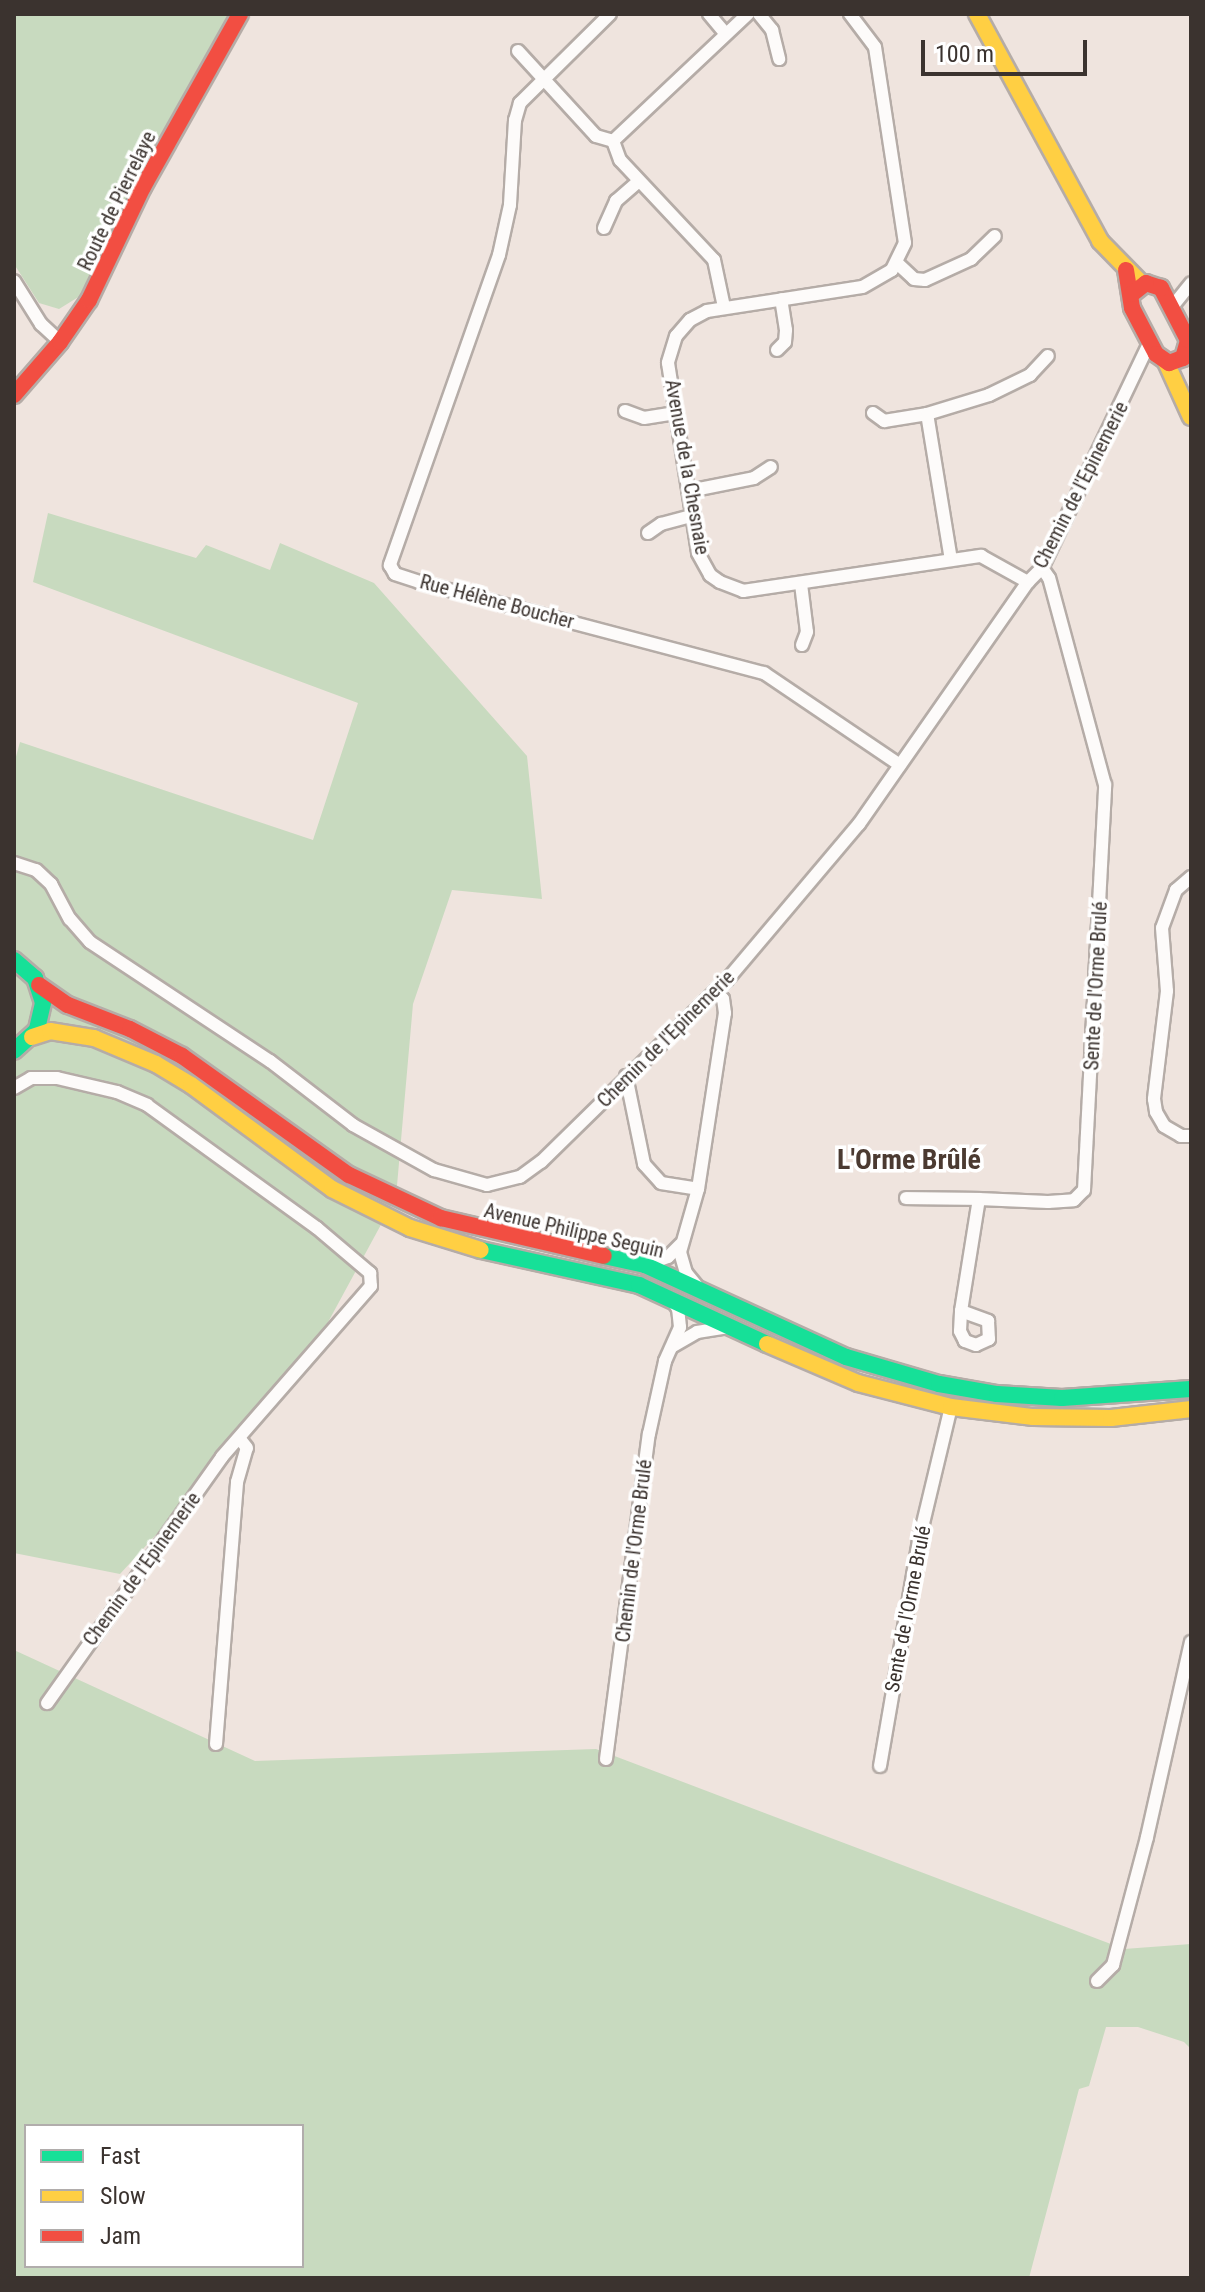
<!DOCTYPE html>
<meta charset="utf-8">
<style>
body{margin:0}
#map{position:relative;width:1205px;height:2292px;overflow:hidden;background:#efe4de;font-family:"Roboto Condensed",sans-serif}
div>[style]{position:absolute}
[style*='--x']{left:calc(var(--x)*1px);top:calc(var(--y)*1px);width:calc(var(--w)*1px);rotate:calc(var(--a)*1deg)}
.green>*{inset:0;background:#c8dabf}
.roads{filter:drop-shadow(2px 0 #b5aca7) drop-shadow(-2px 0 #b5aca7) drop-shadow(0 2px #b5aca7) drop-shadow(0 -2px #b5aca7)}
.street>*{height:12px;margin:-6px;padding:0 6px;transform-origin:6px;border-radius:6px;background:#fdfbfa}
.fast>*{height:16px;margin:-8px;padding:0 8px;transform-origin:8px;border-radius:8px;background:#16e098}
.slow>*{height:16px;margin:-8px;padding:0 8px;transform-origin:8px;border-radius:8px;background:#ffcf43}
.jam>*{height:16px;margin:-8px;padding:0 8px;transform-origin:8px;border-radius:8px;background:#f24e42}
span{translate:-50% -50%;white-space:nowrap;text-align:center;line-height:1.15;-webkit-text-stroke:7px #fff;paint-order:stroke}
.street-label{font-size:20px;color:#3b332f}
.district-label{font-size:28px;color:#4b3a31;font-weight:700}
.frame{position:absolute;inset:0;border:16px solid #3b332f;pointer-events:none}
.legend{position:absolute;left:24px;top:2124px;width:280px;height:144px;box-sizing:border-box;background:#fff;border:2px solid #b1adac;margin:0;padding:10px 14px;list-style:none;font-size:24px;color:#3b332f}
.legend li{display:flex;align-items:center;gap:16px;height:40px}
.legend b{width:40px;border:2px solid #b1adac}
.scale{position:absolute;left:921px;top:40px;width:166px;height:36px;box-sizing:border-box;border:4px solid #3b332f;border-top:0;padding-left:10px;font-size:24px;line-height:28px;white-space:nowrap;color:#3b332f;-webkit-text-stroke:6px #fff;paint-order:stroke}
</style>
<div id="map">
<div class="green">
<i style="clip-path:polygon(14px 14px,230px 14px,131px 191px,96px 273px,80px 296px,59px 309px,39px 303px,14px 264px)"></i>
<i style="clip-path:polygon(48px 513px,196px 558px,206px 545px,270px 570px,280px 543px,374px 583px,527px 756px,542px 899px,452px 890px,413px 1004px,396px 1197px,295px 1383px,120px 1574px,14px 1553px,14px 764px,20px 742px,313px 840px,358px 703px,33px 582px)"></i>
<i style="clip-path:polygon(evenodd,14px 1650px,255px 1761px,596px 1749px,1124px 1949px,1191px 1944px,1191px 2049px,1184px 2042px,1138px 2027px,1106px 2027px,1089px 2086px,1079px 2089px,1029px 2278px,14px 2278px,14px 1650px,26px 2126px,302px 2126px,302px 2266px,26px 2266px,26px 2126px)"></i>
</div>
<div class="roads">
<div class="street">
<i style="--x:610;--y:14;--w:127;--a:135.3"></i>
<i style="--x:520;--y:103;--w:18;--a:106"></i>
<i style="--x:515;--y:120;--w:85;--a:93.4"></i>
<i style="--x:510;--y:205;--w:51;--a:102.4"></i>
<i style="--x:499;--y:255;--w:329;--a:109.4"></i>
<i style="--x:390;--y:565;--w:10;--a:61"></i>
<i style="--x:395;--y:574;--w:25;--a:18"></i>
<i style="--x:419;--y:582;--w:357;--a:14.8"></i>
<i style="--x:764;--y:673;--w:164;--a:34.1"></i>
<i style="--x:709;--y:14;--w:26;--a:50"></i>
<i style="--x:759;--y:14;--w:21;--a:51"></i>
<i style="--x:772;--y:30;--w:30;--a:76"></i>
<i style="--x:850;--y:14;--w:41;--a:52.9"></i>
<i style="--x:875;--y:47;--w:198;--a:81.3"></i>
<i style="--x:905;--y:243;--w:30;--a:116"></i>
<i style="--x:892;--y:270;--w:34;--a:150"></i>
<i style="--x:862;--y:287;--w:157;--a:171.2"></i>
<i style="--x:707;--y:311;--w:19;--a:152"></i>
<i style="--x:690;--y:320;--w:21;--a:131"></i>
<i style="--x:676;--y:336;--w:28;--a:107"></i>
<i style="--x:668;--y:363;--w:192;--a:81"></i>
<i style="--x:698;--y:553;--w:25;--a:61"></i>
<i style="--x:710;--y:575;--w:12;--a:35"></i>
<i style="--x:720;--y:582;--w:25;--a:21"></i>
<i style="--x:743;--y:591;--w:241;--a:-8.4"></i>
<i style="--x:981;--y:556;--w:54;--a:29"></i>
<i style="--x:518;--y:51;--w:115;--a:47.5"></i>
<i style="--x:596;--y:136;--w:18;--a:16"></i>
<i style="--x:604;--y:228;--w:30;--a:-66"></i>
<i style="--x:616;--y:201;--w:30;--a:-41"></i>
<i style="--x:897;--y:263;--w:23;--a:43"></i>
<i style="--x:914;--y:279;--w:11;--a:5"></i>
<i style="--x:925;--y:280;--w:51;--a:-24.5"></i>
<i style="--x:971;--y:259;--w:33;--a:-44"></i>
<i style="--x:14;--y:281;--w:51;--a:57.9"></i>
<i style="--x:41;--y:324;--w:26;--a:43"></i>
<i style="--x:724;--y:307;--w:48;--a:-102"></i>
<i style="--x:714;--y:260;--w:137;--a:-133.2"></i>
<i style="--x:620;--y:160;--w:20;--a:-110"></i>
<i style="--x:613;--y:141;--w:185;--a:-43.3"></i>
<i style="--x:1171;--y:308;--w:32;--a:-51"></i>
<i style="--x:777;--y:350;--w:11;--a:-45"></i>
<i style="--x:785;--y:342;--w:12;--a:-85"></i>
<i style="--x:786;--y:330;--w:31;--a:-99"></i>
<i style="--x:625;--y:411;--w:20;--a:20"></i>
<i style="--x:644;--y:418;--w:32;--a:-9"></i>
<i style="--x:873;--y:413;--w:14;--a:36"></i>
<i style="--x:884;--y:421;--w:44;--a:-9.2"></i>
<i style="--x:689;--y:491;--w:66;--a:-11.3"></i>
<i style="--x:754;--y:478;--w:20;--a:-33"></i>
<i style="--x:648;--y:533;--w:16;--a:-35"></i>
<i style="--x:661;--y:524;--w:34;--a:-15"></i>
<i style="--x:951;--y:560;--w:148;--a:-99.3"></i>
<i style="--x:927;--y:414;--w:65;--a:-17"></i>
<i style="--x:989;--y:395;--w:46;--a:-26"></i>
<i style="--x:1030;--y:375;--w:26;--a:-47"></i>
<i style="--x:801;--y:584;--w:48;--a:82.9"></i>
<i style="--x:807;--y:632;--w:14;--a:111"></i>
<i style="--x:14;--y:863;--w:23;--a:18"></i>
<i style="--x:36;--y:870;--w:21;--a:43"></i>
<i style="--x:51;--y:884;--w:40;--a:62"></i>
<i style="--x:70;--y:919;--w:30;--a:49"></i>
<i style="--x:90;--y:942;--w:216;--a:33.5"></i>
<i style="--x:270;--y:1061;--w:105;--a:37.6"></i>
<i style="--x:353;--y:1125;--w:93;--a:29.1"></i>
<i style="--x:434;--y:1170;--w:55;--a:15.8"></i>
<i style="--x:487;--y:1185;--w:34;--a:-14"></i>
<i style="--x:520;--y:1177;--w:26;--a:-36"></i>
<i style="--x:541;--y:1162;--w:260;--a:-44.4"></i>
<i style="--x:727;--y:980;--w:204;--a:-49.8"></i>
<i style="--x:859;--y:824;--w:295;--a:-55.1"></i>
<i style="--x:1028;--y:582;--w:20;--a:-45"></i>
<i style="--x:1042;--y:568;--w:250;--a:-64.5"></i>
<i style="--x:1191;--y:877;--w:20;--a:139"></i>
<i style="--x:1176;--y:890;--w:40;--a:110.2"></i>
<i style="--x:1162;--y:928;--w:63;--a:85.5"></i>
<i style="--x:1167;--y:991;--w:109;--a:96.9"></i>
<i style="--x:1154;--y:1099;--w:13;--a:81"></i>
<i style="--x:1156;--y:1112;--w:16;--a:60"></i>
<i style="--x:1164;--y:1126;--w:20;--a:30"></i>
<i style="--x:1181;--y:1136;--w:10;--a:0"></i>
<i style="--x:626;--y:1076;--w:90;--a:78.4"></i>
<i style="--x:644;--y:1164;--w:25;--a:48"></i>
<i style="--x:661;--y:1183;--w:37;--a:9"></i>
<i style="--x:14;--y:1088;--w:20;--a:-30"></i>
<i style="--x:31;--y:1078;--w:26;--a:0"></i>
<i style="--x:57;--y:1078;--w:62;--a:13.1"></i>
<i style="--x:117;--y:1092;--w:33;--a:23"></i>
<i style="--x:147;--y:1105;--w:210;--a:35.9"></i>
<i style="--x:317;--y:1228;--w:70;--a:40.3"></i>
<i style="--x:370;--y:1273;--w:13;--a:86"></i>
<i style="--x:371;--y:1286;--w:227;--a:131.1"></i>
<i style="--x:222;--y:1457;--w:302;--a:125.4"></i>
<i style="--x:906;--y:1198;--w:73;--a:0.8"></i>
<i style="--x:645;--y:1265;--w:24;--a:-19"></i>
<i style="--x:668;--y:1257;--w:18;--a:-45"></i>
<i style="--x:697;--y:1286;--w:17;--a:-130"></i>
<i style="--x:686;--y:1273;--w:22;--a:-106"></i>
<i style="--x:680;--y:1252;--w:66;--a:-74.1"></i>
<i style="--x:698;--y:1189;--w:178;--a:-81.3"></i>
<i style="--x:725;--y:1013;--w:14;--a:-98"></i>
<i style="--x:723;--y:999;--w:11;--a:-139"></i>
<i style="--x:961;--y:1311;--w:29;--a:20"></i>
<i style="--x:988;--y:1321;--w:18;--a:87"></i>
<i style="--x:989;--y:1339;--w:14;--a:155"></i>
<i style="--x:976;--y:1345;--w:12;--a:-160"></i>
<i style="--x:965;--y:1341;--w:11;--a:-117"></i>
<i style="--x:960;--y:1331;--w:20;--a:-87"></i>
<i style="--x:961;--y:1311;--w:113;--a:-80.9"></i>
<i style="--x:979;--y:1199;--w:69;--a:2.5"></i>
<i style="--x:1048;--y:1202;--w:26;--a:-4"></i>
<i style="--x:1074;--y:1200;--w:14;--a:-45"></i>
<i style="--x:1084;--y:1190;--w:406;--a:-87"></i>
<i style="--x:1105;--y:785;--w:214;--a:-105.1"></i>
<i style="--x:1049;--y:578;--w:12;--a:-125"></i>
<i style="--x:673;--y:1346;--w:28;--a:-30"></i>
<i style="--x:697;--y:1332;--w:32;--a:-9"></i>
<i style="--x:216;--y:1744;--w:263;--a:-85.4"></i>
<i style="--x:237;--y:1482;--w:35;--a:-74"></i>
<i style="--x:247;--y:1448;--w:11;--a:-128"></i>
<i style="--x:606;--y:1759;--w:328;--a:-82.5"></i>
<i style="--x:649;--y:1434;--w:75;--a:-77.6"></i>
<i style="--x:665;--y:1361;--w:37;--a:-66"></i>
<i style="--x:680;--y:1327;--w:18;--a:-96"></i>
<i style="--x:678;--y:1309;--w:13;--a:-122"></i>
<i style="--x:880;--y:1766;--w:229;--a:-80.2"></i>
<i style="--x:919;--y:1540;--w:137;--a:-76.5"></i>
<i style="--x:1097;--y:1981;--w:23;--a:-45"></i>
<i style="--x:1113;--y:1965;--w:132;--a:-75.1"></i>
<i style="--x:1147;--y:1837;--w:200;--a:-77.3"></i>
</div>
<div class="fast">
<i style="--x:14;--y:960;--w:28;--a:41"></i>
<i style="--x:35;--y:978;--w:26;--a:72"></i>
<i style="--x:43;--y:1003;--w:28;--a:103"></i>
<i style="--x:37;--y:1030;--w:31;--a:138"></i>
<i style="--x:481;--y:1250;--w:162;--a:12.5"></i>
<i style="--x:639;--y:1285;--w:141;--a:24.7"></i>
<i style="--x:604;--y:1256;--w:42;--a:12.4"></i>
<i style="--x:645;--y:1265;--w:221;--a:24.6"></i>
<i style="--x:846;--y:1357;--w:97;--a:16.2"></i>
<i style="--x:939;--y:1384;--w:59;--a:9.8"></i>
<i style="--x:997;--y:1394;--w:65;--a:3.5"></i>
<i style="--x:1062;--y:1398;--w:129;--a:-4"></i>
</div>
<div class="slow">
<i style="--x:977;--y:14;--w:258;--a:61.5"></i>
<i style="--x:1100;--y:241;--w:60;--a:45.7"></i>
<i style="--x:1166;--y:362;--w:60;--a:65.6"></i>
<i style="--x:32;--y:1037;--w:19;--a:-18"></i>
<i style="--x:50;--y:1031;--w:45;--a:9"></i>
<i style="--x:94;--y:1038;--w:67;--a:22.8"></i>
<i style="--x:156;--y:1064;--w:41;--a:31"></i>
<i style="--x:191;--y:1085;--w:175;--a:36.4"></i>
<i style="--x:332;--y:1189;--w:87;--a:26.6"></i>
<i style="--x:410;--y:1228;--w:74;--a:17.2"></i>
<i style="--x:767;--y:1344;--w:99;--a:23.2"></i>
<i style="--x:858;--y:1383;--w:96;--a:14.5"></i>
<i style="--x:951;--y:1407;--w:83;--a:7"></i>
<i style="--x:1033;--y:1417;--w:78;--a:0.7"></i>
<i style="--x:1111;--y:1418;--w:81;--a:-6.4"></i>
</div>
<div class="jam">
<i style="--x:1126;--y:270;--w:38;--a:81"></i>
<i style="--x:1132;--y:308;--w:52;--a:62.4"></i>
<i style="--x:1156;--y:354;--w:16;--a:35"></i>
<i style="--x:1169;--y:363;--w:15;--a:-20"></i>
<i style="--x:1183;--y:358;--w:19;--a:-74"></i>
<i style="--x:1188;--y:340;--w:59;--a:-117.4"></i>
<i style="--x:1161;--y:288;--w:16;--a:-162"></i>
<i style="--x:1146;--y:283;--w:18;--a:142"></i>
<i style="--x:14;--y:395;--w:70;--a:-49"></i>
<i style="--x:60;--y:342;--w:51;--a:-55.4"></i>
<i style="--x:89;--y:300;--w:125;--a:-64.5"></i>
<i style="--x:143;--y:187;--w:198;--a:-60.7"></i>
<i style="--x:39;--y:985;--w:35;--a:35"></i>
<i style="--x:68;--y:1005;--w:66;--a:21.2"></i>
<i style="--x:130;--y:1029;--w:59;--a:27.4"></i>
<i style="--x:182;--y:1056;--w:205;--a:35.5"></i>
<i style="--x:349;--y:1175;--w:102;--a:25.1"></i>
<i style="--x:441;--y:1218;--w:167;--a:13.1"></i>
</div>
</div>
<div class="street-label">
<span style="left:117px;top:201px;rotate:-64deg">Route de Pierrelaye</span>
<span style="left:687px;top:467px;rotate:80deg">Avenue de la Chesnaie</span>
<span style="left:1081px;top:485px;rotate:-63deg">Chemin de l'Epinemerie</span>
<span style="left:497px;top:602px;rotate:15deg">Rue Hélène Boucher</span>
<span style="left:1096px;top:986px;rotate:-87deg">Sente de l'Orme Brulé</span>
<span style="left:666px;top:1039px;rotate:-45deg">Chemin de l'Epinemerie</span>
<span style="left:574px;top:1231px;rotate:13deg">Avenue Philippe Seguin</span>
<span style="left:634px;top:1551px;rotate:-83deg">Chemin de l'Orme Brulé</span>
<span style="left:142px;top:1569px;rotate:-54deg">Chemin de l'Epinemerie</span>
<span style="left:908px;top:1609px;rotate:-79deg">Sente de l'Orme Brulé</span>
</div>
<div class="district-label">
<span style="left:909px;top:1160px">L'Orme Brûlé</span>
</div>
<div class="frame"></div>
<ul class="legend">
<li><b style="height:10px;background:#16e098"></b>Fast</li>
<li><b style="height:10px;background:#ffcf43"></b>Slow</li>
<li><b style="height:10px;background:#f24e42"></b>Jam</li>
</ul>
<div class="scale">100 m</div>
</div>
